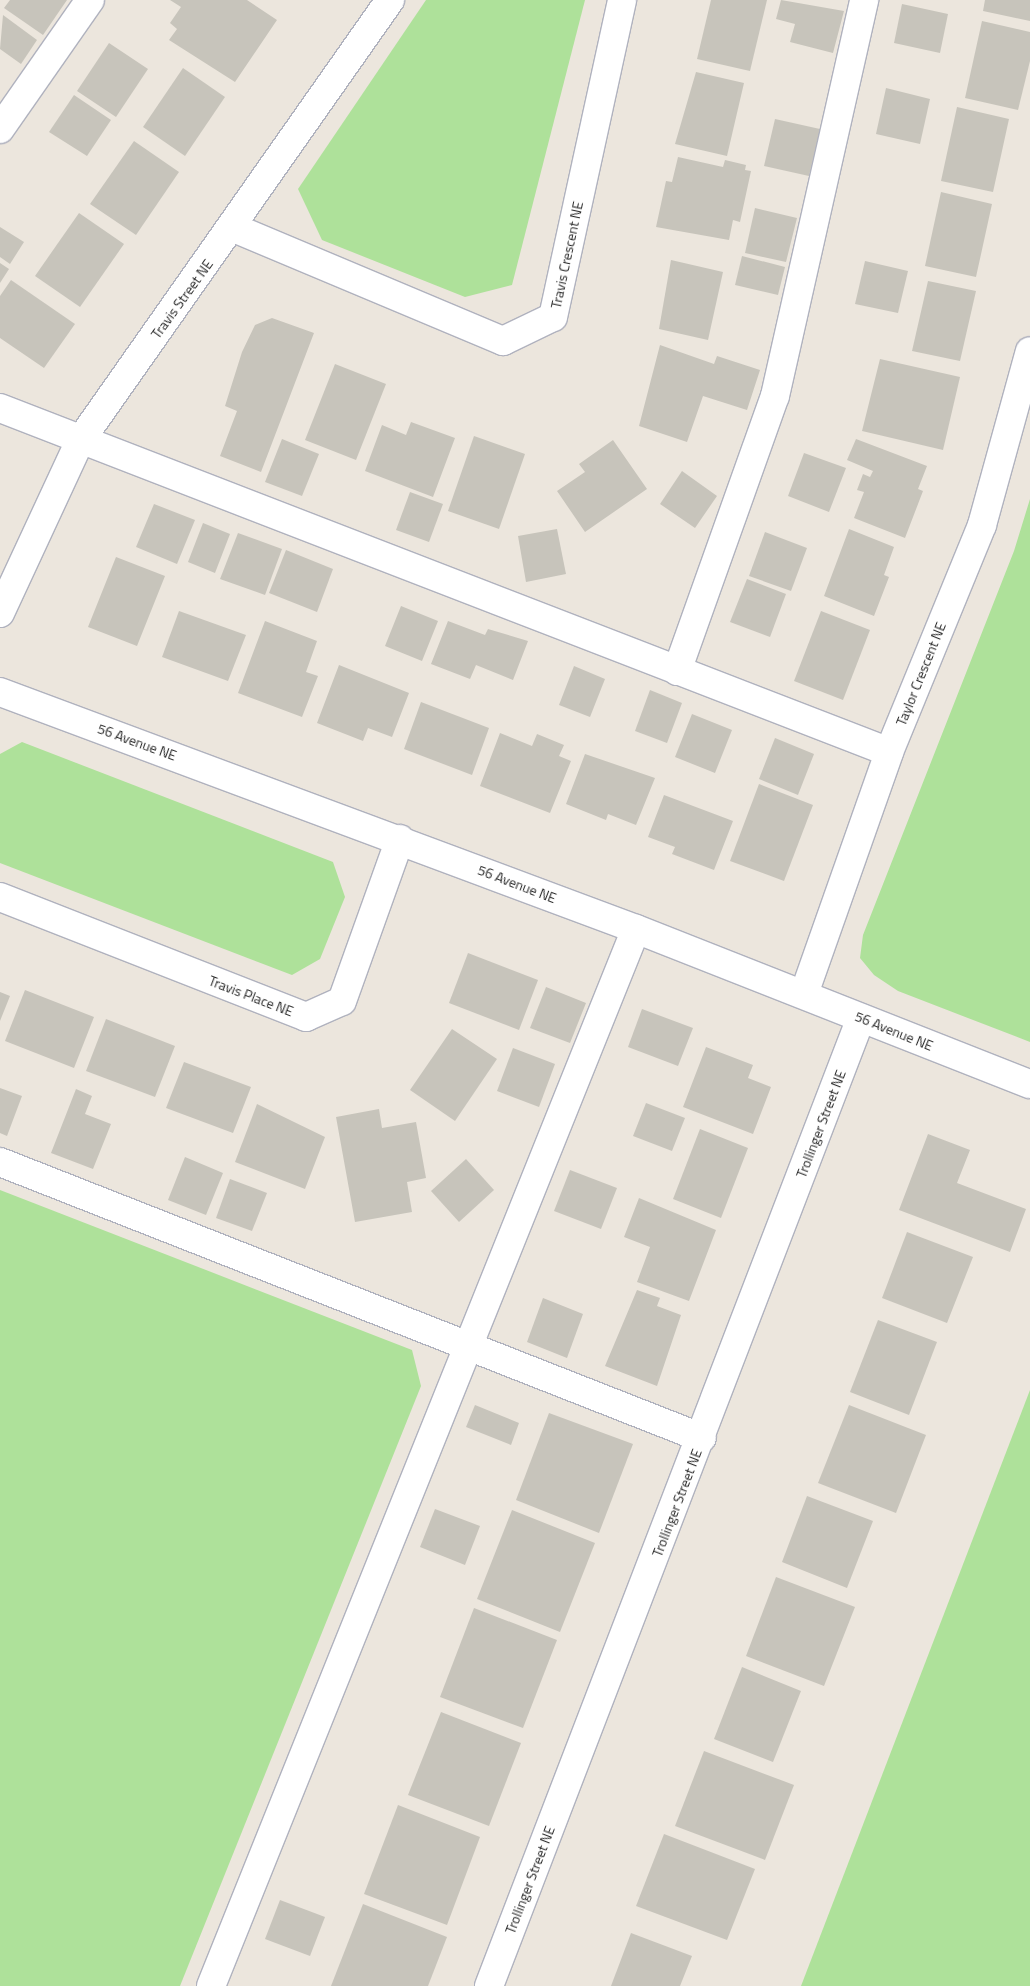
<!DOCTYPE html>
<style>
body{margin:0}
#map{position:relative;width:1030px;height:1986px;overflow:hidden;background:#ece6dd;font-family:"Titillium Web",sans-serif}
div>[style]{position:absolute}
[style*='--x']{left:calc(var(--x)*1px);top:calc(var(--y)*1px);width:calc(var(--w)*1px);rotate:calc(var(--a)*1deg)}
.green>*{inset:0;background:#aee19a}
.building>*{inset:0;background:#c7c4bb}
.roads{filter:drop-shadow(1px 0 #b0b2be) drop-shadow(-1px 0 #b0b2be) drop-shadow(0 1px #b0b2be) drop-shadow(0 -1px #b0b2be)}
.minor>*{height:28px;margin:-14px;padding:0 14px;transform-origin:14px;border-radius:14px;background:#fff}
span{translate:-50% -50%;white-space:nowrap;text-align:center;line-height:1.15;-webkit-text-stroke:5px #fff;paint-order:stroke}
.street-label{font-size:14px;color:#2a2a2a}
</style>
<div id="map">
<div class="green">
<i style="clip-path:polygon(426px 0,585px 0,512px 285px,465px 297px,322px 240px,298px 189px)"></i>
<i style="clip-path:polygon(1030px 499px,1030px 1042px,898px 991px,874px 975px,860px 958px,863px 935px,1014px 551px)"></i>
<i style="clip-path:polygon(22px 742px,333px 862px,345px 897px,320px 959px,292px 975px,0 863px,0 754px)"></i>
<i style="clip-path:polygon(0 1190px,412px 1350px,421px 1386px,180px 1986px,0 1986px)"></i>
<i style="clip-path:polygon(1030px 1390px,1030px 1986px,801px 1986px)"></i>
</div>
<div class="building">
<i style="clip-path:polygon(10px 0,67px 0,43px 35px,4px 8px)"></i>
<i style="clip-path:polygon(170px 0,247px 0,277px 20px,235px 82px,169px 40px,177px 29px,170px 23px,181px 7px)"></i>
<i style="clip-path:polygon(711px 0,767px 0,750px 71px,697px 59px)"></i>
<i style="clip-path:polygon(781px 0,844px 11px,833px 53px,790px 42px,795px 24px,776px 19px)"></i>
<i style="clip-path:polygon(985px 0,1030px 0,1030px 21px,983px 11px)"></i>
<i style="clip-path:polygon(902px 4px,948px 14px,940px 53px,894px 43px)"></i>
<i style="clip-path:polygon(3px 15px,37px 40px,21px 64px,0 49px)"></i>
<i style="clip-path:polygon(982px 21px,1030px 32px,1030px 61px,1018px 110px,965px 98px)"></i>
<i style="clip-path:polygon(109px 43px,148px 69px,116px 117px,77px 91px)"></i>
<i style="clip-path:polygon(183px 68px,225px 97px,185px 156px,143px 127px)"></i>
<i style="clip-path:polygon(696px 72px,744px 83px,727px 156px,675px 144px)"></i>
<i style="clip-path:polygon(886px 88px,930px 99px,920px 144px,876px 134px)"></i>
<i style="clip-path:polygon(74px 95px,111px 120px,87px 156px,49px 132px)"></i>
<i style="clip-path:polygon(957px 107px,1009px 119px,993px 192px,941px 181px)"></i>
<i style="clip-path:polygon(775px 119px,820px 129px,809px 176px,764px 166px)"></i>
<i style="clip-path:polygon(134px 141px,179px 172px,136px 235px,90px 204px)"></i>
<i style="clip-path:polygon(678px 157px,723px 167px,725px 160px,746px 165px,745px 170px,751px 171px,740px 222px,733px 220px,729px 240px,656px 227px,666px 181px,672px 182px)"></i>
<i style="clip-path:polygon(941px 192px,992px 204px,976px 277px,925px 266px)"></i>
<i style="clip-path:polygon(755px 208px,797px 218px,786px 262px,745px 253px)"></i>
<i style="clip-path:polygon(79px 213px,124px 244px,80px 307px,35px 276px)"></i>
<i style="clip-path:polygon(0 227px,24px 242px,10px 264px,0 257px)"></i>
<i style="clip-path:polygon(742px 256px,785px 267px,778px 295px,735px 285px)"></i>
<i style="clip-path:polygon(671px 260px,723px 272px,708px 340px,659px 329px)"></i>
<i style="clip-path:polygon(865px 261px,908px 271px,898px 313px,855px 304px)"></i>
<i style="clip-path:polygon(0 263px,9px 269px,0 283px)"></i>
<i style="clip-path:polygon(11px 280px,75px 324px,44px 368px,0 338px,0 296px)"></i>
<i style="clip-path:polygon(928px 281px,976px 291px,960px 361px,912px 351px)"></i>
<i style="clip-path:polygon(272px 318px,314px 333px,261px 472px,220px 456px,237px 411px,225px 406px,242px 352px,255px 325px)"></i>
<i style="clip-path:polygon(660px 345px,714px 364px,717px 356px,760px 370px,747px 410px,703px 396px,687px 442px,639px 426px)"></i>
<i style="clip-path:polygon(880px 359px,960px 377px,943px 450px,862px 431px)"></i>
<i style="clip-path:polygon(335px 364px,386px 384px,356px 460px,305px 440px)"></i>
<i style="clip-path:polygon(411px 422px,455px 438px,433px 497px,365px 471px,382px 425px,406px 435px)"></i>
<i style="clip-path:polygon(474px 436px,525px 454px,499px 529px,448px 511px)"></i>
<i style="clip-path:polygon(282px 439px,319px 454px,302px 496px,265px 482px)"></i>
<i style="clip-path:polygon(856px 439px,927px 466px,918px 489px,923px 491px,905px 538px,854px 518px,864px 492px,857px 490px,863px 474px,870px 477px,873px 471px,847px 460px)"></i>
<i style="clip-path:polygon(613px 440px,647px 489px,585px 532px,557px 491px,585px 472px,579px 464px)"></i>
<i style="clip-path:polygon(804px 453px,846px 468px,829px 512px,788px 496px)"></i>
<i style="clip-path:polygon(682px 471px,717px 496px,695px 528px,660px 504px)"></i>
<i style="clip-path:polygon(410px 492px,443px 504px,429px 542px,396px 530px)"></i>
<i style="clip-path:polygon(154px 504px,195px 520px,177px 564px,136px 547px)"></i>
<i style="clip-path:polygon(203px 523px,230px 534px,215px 573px,188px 562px)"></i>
<i style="clip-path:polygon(557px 529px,566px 574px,526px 582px,518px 536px)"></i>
<i style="clip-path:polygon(849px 529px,894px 547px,884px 575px,889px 577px,874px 616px,824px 596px)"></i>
<i style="clip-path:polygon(765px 532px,807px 548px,791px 591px,749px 576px)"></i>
<i style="clip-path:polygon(238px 533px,282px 549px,265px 595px,220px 579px)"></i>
<i style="clip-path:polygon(286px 550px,333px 569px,317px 612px,269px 593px)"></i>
<i style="clip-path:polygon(116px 557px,165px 576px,137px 646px,88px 627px)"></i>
<i style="clip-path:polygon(747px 579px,786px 594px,770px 637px,730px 622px)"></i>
<i style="clip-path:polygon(401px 606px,438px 621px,422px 661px,385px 646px)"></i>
<i style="clip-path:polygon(179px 611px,246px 635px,228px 681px,162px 657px)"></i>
<i style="clip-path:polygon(821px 611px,870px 630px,843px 700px,794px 681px)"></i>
<i style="clip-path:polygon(265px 621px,317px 641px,306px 672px,318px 676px,302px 717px,238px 693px)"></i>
<i style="clip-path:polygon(448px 621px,485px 635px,488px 629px,528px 641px,513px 680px,476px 665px,470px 679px,431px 664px)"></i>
<i style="clip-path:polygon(339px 665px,409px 693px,392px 737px,368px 728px,363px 741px,317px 723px)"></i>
<i style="clip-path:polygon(574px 666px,605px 679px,590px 717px,559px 705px)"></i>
<i style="clip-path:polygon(650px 690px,682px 703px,667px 743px,635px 731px)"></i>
<i style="clip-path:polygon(421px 702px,489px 728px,472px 775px,404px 749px)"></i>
<i style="clip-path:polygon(692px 714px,732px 730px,715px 773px,675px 757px)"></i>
<i style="clip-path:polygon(500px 733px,532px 746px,537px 734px,564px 745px,559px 756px,571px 761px,550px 813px,480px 786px)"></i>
<i style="clip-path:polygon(775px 738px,814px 754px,798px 795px,759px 779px)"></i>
<i style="clip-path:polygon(585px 754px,655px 778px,636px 825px,608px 814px,606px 820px,566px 804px)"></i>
<i style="clip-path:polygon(759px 784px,813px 805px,784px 881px,730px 861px)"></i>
<i style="clip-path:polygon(664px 795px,733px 821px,714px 870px,672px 854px,675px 847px,648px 837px)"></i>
<i style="clip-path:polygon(468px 953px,538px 980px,519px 1030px,449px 1003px)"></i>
<i style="clip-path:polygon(546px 987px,586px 1003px,570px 1043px,530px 1028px)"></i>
<i style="clip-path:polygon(25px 990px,94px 1017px,74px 1068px,5px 1041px)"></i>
<i style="clip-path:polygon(0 992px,10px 996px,0 1021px)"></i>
<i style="clip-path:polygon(642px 1009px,693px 1028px,678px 1066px,628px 1047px)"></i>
<i style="clip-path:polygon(106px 1019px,175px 1046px,155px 1097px,86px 1071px)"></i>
<i style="clip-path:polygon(452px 1029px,497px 1059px,455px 1121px,410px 1090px)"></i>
<i style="clip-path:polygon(706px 1047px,753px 1065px,748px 1078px,771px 1087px,753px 1134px,683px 1107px)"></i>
<i style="clip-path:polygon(513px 1048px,555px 1064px,539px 1107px,497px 1091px)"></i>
<i style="clip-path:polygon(184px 1062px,251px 1087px,233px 1133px,166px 1108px)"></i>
<i style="clip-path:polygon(0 1088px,22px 1096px,7px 1136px,0 1133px)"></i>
<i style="clip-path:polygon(76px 1089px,92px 1096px,85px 1114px,111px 1124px,93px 1169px,51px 1153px)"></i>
<i style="clip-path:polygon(646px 1103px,685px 1118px,672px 1151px,633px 1136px)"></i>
<i style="clip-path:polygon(257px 1104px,325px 1137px,305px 1189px,235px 1162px)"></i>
<i style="clip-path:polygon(379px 1109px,382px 1128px,416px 1122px,426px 1178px,407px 1182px,412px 1212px,355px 1222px,336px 1117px)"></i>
<i style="clip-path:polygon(700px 1129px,748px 1148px,721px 1218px,673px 1199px)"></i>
<i style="clip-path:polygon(928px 1134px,970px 1150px,957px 1183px,1026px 1209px,1010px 1252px,899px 1210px)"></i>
<i style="clip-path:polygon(185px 1157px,223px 1173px,206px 1215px,168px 1200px)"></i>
<i style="clip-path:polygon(466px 1159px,494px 1190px,459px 1222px,431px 1191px)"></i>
<i style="clip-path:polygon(570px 1170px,617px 1188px,601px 1229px,554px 1211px)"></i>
<i style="clip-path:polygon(230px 1179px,267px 1193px,252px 1231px,216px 1218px)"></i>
<i style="clip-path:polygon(639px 1198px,716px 1230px,689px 1301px,637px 1282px,650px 1247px,624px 1237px)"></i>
<i style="clip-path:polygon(907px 1232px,973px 1257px,947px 1323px,882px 1298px)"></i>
<i style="clip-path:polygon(637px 1290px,660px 1298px,657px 1306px,681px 1315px,657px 1386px,605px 1366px)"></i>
<i style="clip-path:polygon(543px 1298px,583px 1314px,567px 1358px,527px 1342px)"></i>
<i style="clip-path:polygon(878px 1320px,937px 1342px,909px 1415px,850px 1392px)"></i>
<i style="clip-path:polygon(475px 1405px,519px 1423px,511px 1445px,466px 1427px)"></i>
<i style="clip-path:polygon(849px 1405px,926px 1435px,896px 1513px,818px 1483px)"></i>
<i style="clip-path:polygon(549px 1413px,633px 1444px,599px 1533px,516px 1500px)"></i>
<i style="clip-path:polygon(807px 1496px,873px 1521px,847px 1588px,782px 1562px)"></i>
<i style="clip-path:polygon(435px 1509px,480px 1526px,465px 1565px,420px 1547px)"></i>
<i style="clip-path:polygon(512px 1510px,595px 1543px,560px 1632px,477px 1599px)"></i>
<i style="clip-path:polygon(776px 1577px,855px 1607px,824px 1686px,746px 1656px)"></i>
<i style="clip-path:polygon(474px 1608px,557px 1640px,523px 1728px,440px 1697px)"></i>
<i style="clip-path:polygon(742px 1667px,801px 1691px,773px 1762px,714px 1739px)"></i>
<i style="clip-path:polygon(441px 1712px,521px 1743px,489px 1826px,408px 1795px)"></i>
<i style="clip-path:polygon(704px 1751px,794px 1785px,765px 1860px,675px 1826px)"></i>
<i style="clip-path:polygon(398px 1805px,480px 1837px,447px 1925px,364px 1894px)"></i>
<i style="clip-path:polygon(664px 1834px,755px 1869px,727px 1940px,636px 1906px)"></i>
<i style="clip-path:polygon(280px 1900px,325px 1917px,310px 1956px,265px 1939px)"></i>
<i style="clip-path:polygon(363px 1904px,447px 1937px,428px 1986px,331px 1986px)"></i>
<i style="clip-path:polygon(631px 1933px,692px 1956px,680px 1986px,611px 1986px)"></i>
</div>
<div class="roads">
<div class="minor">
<i style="--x:0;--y:129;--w:157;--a:-55.1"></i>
<i style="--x:234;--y:228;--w:292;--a:22.8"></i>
<i style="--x:503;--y:341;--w:55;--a:-25.6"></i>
<i style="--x:553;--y:317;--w:324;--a:-77.7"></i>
<i style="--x:0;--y:408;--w:953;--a:21.15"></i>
<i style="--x:0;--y:613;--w:190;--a:-65.1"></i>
<i style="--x:80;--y:441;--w:539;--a:-54.89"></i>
<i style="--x:677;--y:671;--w:292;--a:-70.4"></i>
<i style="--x:775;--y:396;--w:406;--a:-77.3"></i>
<i style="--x:0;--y:692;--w:679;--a:20.44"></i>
<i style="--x:636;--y:929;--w:423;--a:21.5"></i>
<i style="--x:0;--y:897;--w:329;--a:21.4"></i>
<i style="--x:306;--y:1017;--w:39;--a:-24"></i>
<i style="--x:342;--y:1001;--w:172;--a:-70.3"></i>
<i style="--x:804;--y:994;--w:256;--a:-70.6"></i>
<i style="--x:889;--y:752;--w:245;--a:-67.7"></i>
<i style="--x:982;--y:525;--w:180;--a:-74.6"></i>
<i style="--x:0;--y:1162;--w:754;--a:21.46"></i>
<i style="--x:211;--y:1986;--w:1139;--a:-68.1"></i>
<i style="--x:489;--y:1986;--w:1037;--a:-68.98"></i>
</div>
</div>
<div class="street-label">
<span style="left:567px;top:255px;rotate:-78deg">Travis Crescent NE</span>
<span style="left:182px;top:299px;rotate:-54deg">Travis Street NE</span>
<span style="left:921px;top:674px;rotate:-68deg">Taylor Crescent NE</span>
<span style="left:137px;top:742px;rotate:20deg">56 Avenue NE</span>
<span style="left:517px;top:884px;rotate:21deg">56 Avenue NE</span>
<span style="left:251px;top:996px;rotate:21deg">Travis Place NE</span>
<span style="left:894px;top:1031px;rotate:22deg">56 Avenue NE</span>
<span style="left:821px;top:1124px;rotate:-69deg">Trollinger Street NE</span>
<span style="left:677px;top:1503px;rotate:-69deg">Trollinger Street NE</span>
<span style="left:530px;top:1880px;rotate:-69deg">Trollinger Street NE</span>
</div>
</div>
